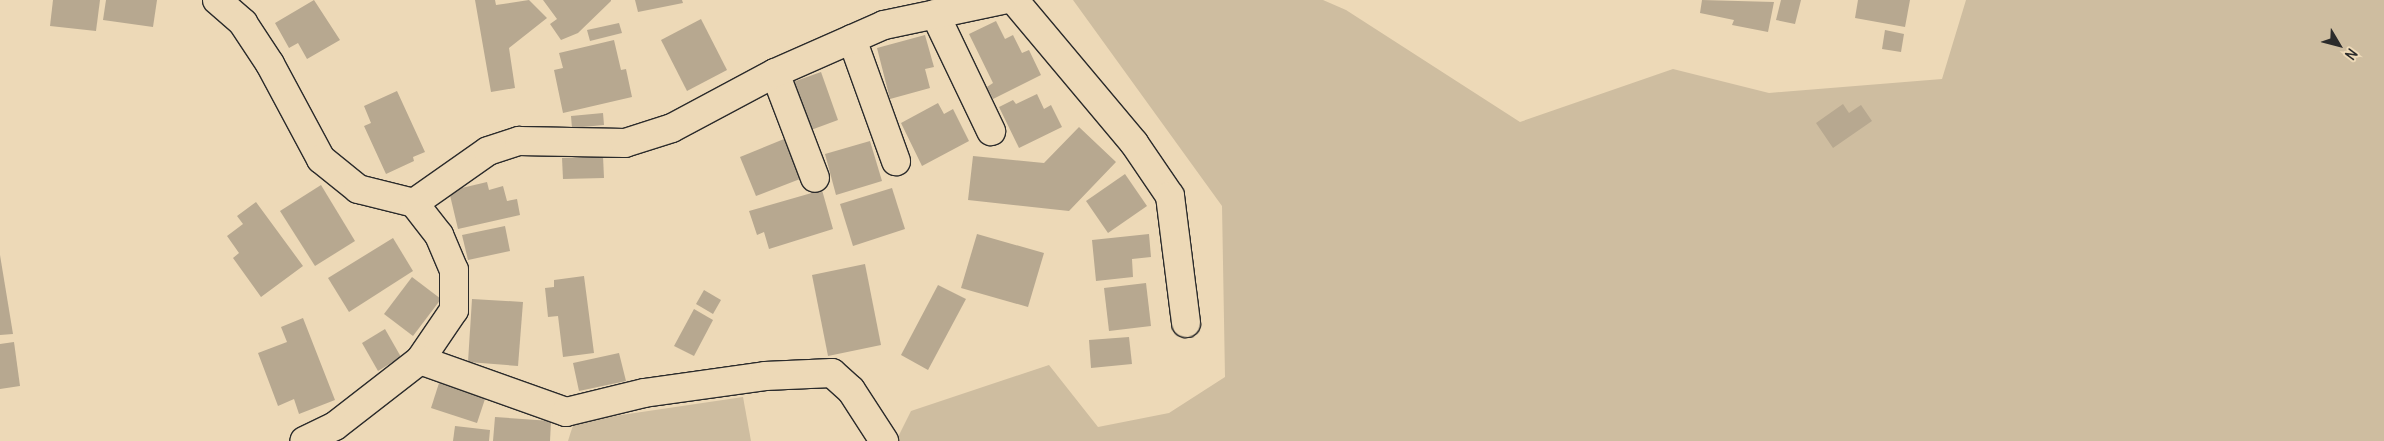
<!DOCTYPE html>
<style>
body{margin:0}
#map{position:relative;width:2384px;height:441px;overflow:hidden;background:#edd9b7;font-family:Delius,sans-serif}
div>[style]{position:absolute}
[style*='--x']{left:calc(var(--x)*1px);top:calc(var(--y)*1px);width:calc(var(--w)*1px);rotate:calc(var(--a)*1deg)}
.green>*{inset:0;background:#cebda0}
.building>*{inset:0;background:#b7a890}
.roads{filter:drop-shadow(1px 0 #2b2b2b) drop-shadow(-1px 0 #2b2b2b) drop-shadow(0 1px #2b2b2b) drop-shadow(0 -1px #2b2b2b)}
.street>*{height:28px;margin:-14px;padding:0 14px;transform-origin:14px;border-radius:14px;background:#edd9b7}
span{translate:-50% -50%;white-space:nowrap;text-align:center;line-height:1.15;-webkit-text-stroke:5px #edd9b7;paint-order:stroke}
.north{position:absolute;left:2314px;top:20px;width:50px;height:50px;-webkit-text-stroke:4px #edd9b7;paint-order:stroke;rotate:127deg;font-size:14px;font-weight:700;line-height:20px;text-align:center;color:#2b2b2b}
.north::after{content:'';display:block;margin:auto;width:18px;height:22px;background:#2b2b2b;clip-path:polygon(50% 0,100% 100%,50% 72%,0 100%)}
</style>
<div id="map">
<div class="green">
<i style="clip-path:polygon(1073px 0,1323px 0,1346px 10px,1520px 122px,1673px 69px,1769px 93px,1942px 79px,1966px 0,2384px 0,2384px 441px,899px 441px,897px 439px,911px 411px,1049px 365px,1098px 427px,1169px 413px,1225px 377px,1222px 206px)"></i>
<i style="clip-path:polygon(743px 397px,751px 441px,568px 441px,574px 422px)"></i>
</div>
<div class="building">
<i style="clip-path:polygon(53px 0,100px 0,96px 31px,50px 26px)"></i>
<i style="clip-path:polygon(106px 0,157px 0,153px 27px,103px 20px)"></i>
<i style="clip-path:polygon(314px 0,340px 40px,307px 59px,298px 43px,289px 48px,275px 23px)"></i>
<i style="clip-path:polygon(475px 0,495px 0,496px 5px,529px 0,547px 18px,509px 48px,515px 88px,491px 92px)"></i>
<i style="clip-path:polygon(543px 0,611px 0,611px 1px,578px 33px,561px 40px,550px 24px,557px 19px)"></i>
<i style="clip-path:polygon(635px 0,682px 0,683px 3px,638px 12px)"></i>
<i style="clip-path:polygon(1702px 0,1774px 2px,1768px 32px,1732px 25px,1734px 20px,1700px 13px)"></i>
<i style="clip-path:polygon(1781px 0,1801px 0,1795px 24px,1776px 20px)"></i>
<i style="clip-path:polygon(1858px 0,1910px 0,1905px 27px,1855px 18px)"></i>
<i style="clip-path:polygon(701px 19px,727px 70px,687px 91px,661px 40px)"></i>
<i style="clip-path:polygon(996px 21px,1005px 39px,1013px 35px,1022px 53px,1029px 50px,1041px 75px,993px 99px,987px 87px,993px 83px,969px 34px)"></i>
<i style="clip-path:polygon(619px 23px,622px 33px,590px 41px,587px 30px)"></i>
<i style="clip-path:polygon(1885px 30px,1904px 34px,1901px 52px,1882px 49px)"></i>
<i style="clip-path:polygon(925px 35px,934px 67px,925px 69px,930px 88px,890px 99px,877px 48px)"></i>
<i style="clip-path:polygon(614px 40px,621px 70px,626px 69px,632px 97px,563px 113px,554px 70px,563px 68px,559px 53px)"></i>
<i style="clip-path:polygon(821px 72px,838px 120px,811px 130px,793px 82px)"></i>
<i style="clip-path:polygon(397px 91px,425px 152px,413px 157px,414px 161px,386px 174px,364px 126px,371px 123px,364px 106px)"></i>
<i style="clip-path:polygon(1037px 94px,1044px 109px,1051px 105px,1062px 127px,1019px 148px,999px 107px,1013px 100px,1016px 104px)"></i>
<i style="clip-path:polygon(938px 103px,944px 114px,953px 109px,969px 141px,922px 166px,901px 123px)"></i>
<i style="clip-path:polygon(1843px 104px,1849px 113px,1861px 105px,1872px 121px,1833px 148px,1816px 123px)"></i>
<i style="clip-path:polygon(603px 113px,604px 125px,572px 128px,571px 116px)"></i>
<i style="clip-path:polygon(1079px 127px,1116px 162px,1069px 211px,968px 200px,973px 156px,1044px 163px)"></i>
<i style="clip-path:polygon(784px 139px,800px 179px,756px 196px,740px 157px)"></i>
<i style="clip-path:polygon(870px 141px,882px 181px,836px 195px,825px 154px)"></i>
<i style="clip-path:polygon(603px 156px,604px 178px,563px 179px,562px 158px)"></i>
<i style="clip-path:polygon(1125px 174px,1147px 206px,1108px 233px,1086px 201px)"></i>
<i style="clip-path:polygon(487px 182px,489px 190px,503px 186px,507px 201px,517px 199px,520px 215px,458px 229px,449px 191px)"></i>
<i style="clip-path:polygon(321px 185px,355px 241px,315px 266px,280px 211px)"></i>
<i style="clip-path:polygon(892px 188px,905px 229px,853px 246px,840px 204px)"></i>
<i style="clip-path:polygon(822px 190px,833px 229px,769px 249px,764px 232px,757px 235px,749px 211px)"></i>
<i style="clip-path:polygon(256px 202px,303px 266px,261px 297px,233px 258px,239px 253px,227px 236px,243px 224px,237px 216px)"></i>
<i style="clip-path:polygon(505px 226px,510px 251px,468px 260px,462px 235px)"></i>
<i style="clip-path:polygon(977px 234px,1044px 253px,1028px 307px,961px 288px)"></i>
<i style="clip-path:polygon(1149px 234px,1151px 257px,1132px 259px,1133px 277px,1096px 281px,1092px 240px)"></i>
<i style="clip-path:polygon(393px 238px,413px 271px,349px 312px,328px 278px)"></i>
<i style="clip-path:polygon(0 255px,13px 334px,0 335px)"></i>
<i style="clip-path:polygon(865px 264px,881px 345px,828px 356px,812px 275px)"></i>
<i style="clip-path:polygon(584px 276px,594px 353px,563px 357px,558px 316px,548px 317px,545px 288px,554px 287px,554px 280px)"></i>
<i style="clip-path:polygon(412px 277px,441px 299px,413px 336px,384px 314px)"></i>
<i style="clip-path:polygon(1146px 283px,1151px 326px,1109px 331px,1104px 288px)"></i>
<i style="clip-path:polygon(938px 285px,966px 299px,928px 370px,901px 355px)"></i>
<i style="clip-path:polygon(704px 290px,721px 300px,713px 314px,696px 304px)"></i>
<i style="clip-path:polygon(472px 299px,523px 302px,518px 366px,468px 362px)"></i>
<i style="clip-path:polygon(694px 309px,713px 320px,694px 356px,674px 346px)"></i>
<i style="clip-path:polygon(303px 318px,335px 400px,299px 414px,294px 399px,278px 406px,258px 353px,287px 342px,281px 327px)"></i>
<i style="clip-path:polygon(385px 329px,401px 357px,378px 371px,362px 343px)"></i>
<i style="clip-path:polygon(1129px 337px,1132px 364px,1091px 368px,1089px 340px)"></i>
<i style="clip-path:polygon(14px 342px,20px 386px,0 389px,0 344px)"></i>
<i style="clip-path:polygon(619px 353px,626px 381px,579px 391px,573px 363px)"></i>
<i style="clip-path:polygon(439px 383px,485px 399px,477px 423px,431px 408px)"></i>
<i style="clip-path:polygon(495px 417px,551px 421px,550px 441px,493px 441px)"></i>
<i style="clip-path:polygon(455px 426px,490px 430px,489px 441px,453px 441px)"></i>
</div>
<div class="roads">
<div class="street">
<i style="--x:217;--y:0;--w:35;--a:41"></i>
<i style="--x:243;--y:23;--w:49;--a:56.6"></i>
<i style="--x:270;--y:64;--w:108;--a:61.8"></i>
<i style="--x:321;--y:159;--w:48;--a:39"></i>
<i style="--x:358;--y:189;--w:58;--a:14"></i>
<i style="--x:414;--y:203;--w:41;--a:52"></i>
<i style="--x:439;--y:235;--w:38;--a:67"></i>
<i style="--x:454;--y:270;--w:40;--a:90"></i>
<i style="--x:454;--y:310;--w:60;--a:124.2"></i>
<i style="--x:420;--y:360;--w:108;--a:142.2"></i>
<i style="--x:335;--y:426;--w:34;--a:154"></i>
<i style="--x:1014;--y:0;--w:187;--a:50"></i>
<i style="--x:1134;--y:143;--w:64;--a:55.8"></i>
<i style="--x:1170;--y:196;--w:128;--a:82.8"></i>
<i style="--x:935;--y:14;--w:130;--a:64.4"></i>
<i style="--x:852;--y:39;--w:130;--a:70.2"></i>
<i style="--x:775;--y:73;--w:112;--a:69.1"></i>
<i style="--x:414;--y:203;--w:90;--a:-35.1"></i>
<i style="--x:488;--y:151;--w:33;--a:-18"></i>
<i style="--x:519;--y:141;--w:106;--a:1.1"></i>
<i style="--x:625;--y:143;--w:49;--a:-17.7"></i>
<i style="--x:672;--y:128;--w:117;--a:-28.1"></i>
<i style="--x:775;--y:73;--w:119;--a:-23.8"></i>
<i style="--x:884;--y:25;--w:122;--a:-11.9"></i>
<i style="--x:420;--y:360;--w:155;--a:19.6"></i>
<i style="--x:566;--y:412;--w:80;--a:-13.7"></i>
<i style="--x:644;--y:393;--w:122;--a:-8"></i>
<i style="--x:765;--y:376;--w:67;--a:-2.6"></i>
<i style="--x:832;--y:373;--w:25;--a:42"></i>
<i style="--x:851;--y:390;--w:61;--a:57.1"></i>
</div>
</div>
<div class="north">N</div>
</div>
